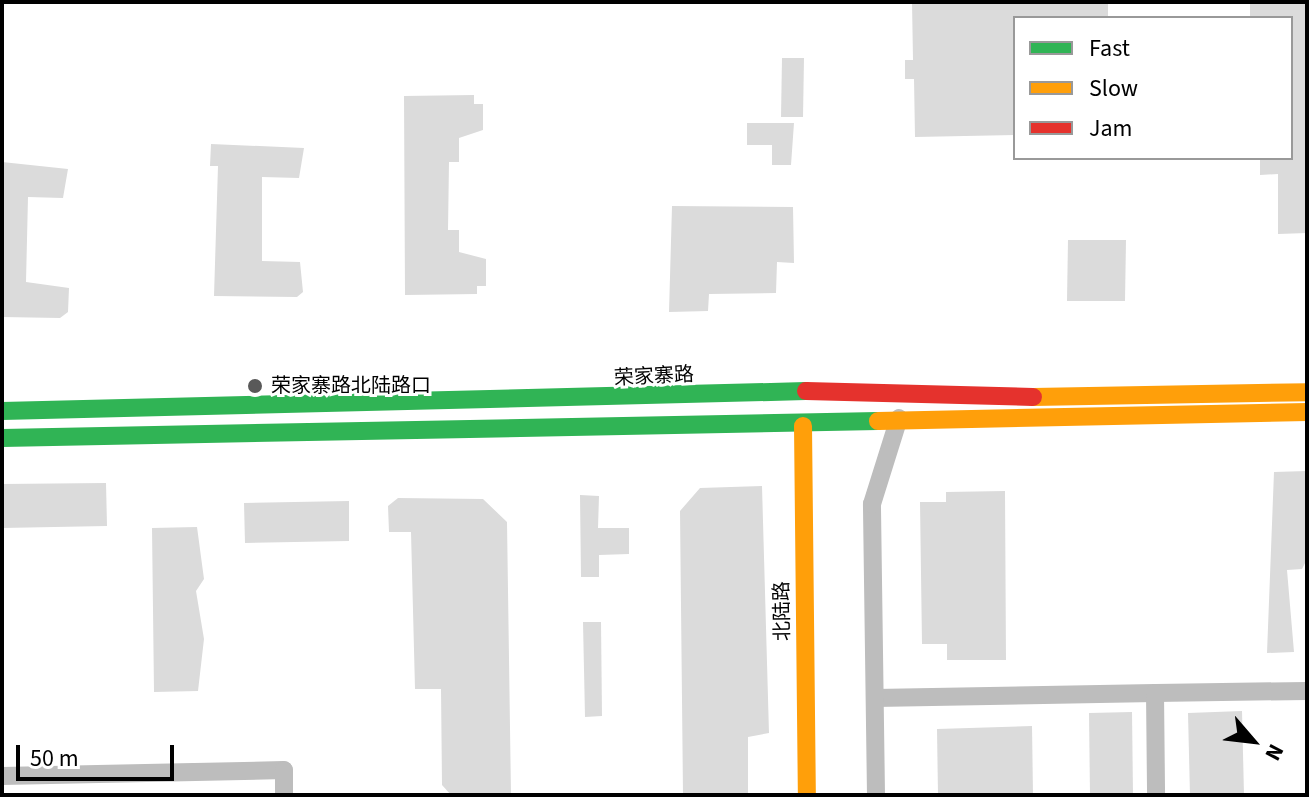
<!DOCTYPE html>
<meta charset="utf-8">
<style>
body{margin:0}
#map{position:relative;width:1309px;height:797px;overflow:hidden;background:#fff;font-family:"Source Sans 3","Noto Sans SC",sans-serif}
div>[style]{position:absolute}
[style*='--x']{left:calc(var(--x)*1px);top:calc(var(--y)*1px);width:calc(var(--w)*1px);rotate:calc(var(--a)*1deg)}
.building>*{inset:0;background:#dbdbdb}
.street>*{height:18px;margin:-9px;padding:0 9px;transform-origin:9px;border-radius:9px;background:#bdbdbd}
.fast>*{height:18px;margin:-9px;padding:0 9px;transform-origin:9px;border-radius:9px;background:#30b455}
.slow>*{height:18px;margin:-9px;padding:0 9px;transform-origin:9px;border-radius:9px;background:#ff9f0a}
.jam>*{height:18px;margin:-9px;padding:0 9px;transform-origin:9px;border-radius:9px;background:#e5322d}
.dots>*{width:22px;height:22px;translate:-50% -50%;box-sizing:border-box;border:4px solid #fff;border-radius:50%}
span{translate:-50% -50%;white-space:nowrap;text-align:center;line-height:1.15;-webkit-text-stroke:6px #fff;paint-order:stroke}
.street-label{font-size:20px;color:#000}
.poi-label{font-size:20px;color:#000}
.left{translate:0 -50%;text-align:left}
.frame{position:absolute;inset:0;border:4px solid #000;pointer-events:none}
.legend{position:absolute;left:1013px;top:16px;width:280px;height:144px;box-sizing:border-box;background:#fff;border:2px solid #999;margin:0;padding:10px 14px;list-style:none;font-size:24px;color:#000}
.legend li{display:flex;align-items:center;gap:16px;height:40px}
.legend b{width:40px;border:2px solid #999}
.north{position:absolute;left:1213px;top:701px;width:80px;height:80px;-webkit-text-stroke:6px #fff;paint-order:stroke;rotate:118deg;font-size:22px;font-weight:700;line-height:32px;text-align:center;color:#000}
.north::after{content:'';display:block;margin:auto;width:28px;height:36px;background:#000;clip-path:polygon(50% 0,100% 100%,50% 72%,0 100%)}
.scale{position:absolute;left:16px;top:745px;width:158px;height:36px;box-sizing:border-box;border:4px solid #000;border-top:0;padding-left:10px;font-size:24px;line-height:28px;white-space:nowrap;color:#000;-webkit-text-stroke:6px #fff;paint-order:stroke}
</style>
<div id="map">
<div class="building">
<i style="clip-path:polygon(912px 2px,1108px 2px,1108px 18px,1015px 18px,1015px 135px,915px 137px,914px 79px,905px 79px,905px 60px,913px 60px)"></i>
<i style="clip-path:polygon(1250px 2px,1307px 2px,1307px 233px,1278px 234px,1278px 174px,1260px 175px,1260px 158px,1291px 158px,1291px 18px,1250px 18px)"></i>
<i style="clip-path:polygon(782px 58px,804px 58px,803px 117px,781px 117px)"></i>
<i style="clip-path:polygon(474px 95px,474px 104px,483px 104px,483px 130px,459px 138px,459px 162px,449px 162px,448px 230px,459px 230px,459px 252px,486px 259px,486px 286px,477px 286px,477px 294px,405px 295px,404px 96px)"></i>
<i style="clip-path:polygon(747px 123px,794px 123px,791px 165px,772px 165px,772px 145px,747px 145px)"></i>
<i style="clip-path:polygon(211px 144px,304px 148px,299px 178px,262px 177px,262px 261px,300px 262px,303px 292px,297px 297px,214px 296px,218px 166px,210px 166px)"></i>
<i style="clip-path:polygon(2px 162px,68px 169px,63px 198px,28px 197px,26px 282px,69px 288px,68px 312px,60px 318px,2px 317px)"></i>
<i style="clip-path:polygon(672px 206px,793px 207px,794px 263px,777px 262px,776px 293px,709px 294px,708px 311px,669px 312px)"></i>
<i style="clip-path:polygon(1068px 240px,1126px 240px,1125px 301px,1067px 301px)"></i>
<i style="clip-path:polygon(1307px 471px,1307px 559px,1302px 569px,1287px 570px,1294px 652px,1267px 653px,1274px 472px)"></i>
<i style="clip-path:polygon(106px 483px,107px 526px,2px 528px,2px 484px)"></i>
<i style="clip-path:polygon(762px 486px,769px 733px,748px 737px,748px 795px,683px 795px,680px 511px,700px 488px)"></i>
<i style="clip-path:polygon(1005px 491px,1006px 660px,947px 660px,947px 644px,922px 644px,920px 502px,946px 502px,946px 492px)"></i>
<i style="clip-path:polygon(580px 495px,599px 496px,598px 528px,629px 528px,629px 554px,599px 555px,599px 577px,581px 577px)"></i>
<i style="clip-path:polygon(398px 498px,483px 499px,507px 522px,511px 795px,451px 795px,442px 785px,441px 689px,415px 689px,411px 532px,389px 532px,388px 506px)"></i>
<i style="clip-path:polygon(349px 501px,349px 541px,245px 543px,244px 503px)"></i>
<i style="clip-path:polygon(197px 527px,204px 579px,196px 591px,204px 639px,198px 691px,154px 692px,152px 528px)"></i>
<i style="clip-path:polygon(583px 622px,601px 622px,602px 716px,585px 717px)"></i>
<i style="clip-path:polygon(1242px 711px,1244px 795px,1190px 795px,1188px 713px)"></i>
<i style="clip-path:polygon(1132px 712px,1133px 795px,1090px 795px,1089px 713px)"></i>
<i style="clip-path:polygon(1032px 726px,1033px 795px,938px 795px,937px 729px)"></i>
</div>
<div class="street">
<i style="--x:1155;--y:693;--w:152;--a:-0.8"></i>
<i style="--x:875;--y:698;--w:280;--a:-1"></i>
<i style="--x:1155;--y:693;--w:102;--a:89.4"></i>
<i style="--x:2;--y:776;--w:282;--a:-1.2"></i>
<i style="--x:284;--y:770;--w:25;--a:90"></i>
<i style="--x:876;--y:795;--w:291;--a:-90.8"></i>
<i style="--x:872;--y:504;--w:90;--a:-72.6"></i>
</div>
<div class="fast">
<i style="--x:2;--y:411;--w:804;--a:-1.42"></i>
<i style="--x:2;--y:438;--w:876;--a:-1.11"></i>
</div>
<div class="slow">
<i style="--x:1033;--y:397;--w:274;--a:-1"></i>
<i style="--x:878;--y:421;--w:429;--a:-1.2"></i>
<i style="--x:803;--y:426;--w:369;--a:89.4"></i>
</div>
<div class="jam">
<i style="--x:806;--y:391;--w:227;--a:1.5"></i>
</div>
<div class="dots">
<i style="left:255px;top:386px;background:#595959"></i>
</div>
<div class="street-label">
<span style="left:654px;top:377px;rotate:-3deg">荣家寨路</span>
<span style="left:783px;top:611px;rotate:-91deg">北陆路</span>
</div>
<div class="poi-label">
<span class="left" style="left:271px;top:386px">荣家寨路北陆路口</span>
</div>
<div class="frame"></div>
<ul class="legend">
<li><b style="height:10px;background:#30b455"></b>Fast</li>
<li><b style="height:10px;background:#ff9f0a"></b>Slow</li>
<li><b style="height:10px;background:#e5322d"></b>Jam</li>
</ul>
<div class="north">N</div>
<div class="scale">50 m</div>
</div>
